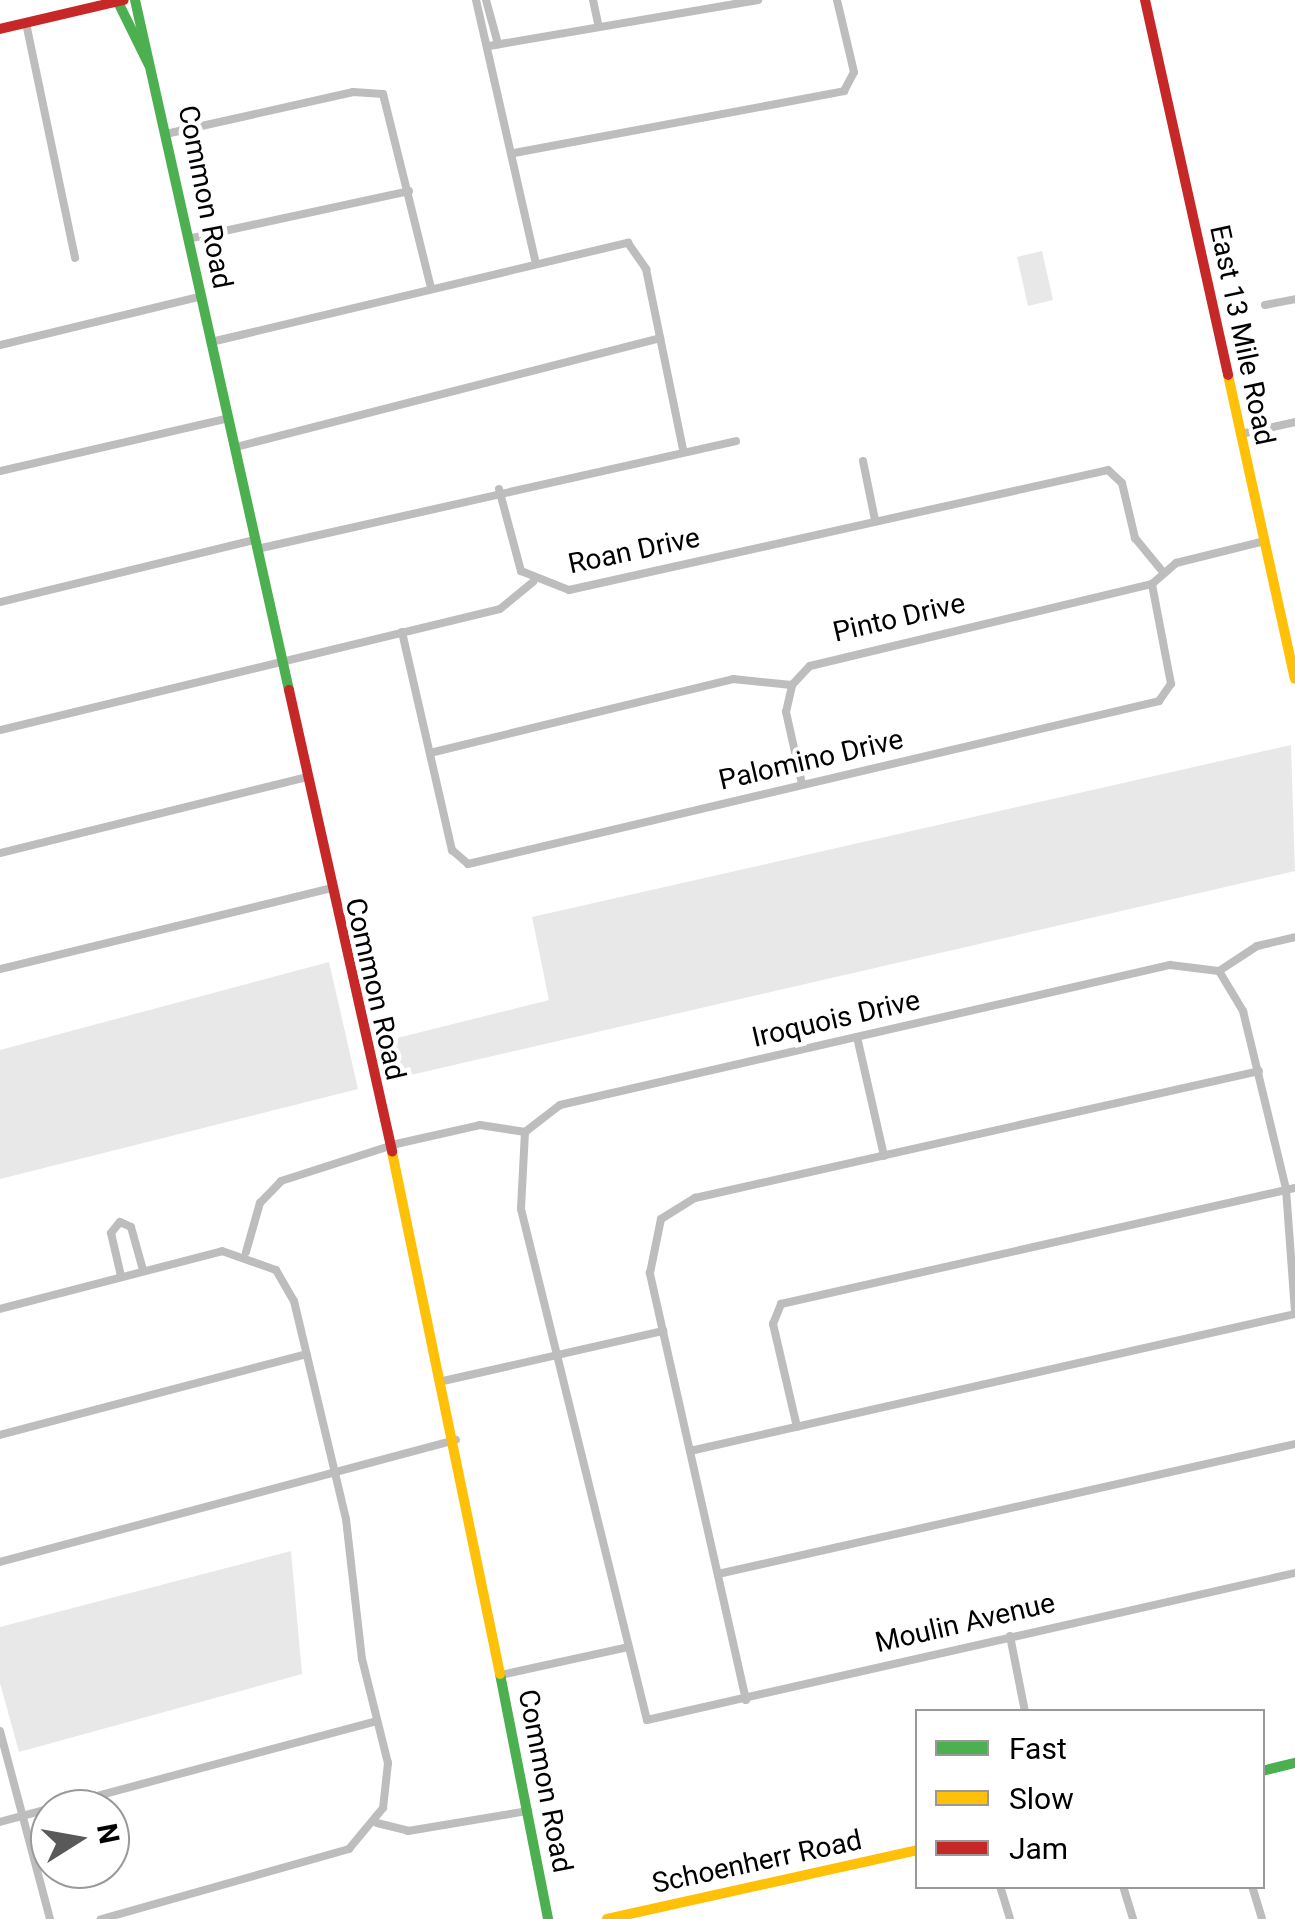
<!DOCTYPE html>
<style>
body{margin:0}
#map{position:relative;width:1295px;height:1919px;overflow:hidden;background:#fff;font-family:Roboto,sans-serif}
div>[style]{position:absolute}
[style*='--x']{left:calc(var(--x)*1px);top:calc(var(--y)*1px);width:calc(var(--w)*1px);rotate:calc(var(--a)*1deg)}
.green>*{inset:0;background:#e8e8e8}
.street>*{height:8px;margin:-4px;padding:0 4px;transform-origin:4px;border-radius:4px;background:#bdbdbd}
.fast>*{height:10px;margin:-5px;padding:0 5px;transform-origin:5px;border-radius:5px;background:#4caf50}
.slow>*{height:10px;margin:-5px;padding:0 5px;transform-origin:5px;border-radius:5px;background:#ffc107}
.jam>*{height:10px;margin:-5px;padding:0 5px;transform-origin:5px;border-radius:5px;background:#c62828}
span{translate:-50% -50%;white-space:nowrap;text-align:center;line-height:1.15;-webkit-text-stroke:9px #fff;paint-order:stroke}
.street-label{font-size:28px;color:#000}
.legend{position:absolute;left:915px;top:1709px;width:350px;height:180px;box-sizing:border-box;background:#fff;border:2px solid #999;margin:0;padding:12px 18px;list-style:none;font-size:30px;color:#000}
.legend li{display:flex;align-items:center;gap:20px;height:50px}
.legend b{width:50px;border:2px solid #999}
.north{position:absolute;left:30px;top:1789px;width:100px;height:100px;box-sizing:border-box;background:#fff;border:2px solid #999;border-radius:50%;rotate:79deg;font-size:28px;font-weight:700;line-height:40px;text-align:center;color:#000}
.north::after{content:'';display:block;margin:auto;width:35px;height:45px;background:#595959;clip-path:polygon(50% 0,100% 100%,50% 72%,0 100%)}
</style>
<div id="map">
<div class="green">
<i style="clip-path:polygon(1042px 251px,1053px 300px,1028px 306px,1017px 257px)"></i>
<i style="clip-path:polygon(1291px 745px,1295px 871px,389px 1080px,381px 1042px,549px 1000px,532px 917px)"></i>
<i style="clip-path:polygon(329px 962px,358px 1089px,0 1179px,0 1050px)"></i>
<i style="clip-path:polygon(291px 1551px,302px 1674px,19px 1752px,0 1683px,0 1627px)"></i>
</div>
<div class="street">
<i style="--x:476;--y:0;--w:266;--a:77.2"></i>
<i style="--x:486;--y:0;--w:46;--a:74.7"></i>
<i style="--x:593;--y:0;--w:25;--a:78"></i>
<i style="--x:26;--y:23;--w:240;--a:78.2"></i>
<i style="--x:489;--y:46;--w:273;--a:-9.7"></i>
<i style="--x:170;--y:133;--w:188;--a:-12.6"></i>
<i style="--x:353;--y:92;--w:30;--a:4"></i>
<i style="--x:383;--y:94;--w:200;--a:76.1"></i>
<i style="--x:514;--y:153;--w:336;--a:-10.6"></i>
<i style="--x:844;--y:91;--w:21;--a:-62"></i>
<i style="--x:854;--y:72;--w:74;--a:-103.3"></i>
<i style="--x:192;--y:238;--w:222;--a:-12.2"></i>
<i style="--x:1265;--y:305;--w:31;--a:-11"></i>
<i style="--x:211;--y:342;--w:429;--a:-13.4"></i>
<i style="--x:628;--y:243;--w:32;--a:55"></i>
<i style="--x:646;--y:269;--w:185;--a:78.4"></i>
<i style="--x:0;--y:345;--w:208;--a:-13.6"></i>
<i style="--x:1241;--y:434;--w:55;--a:-12.5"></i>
<i style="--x:236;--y:447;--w:438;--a:-14.4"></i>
<i style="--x:863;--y:461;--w:60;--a:78.5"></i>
<i style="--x:0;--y:471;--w:235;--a:-13"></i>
<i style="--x:499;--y:489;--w:85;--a:75"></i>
<i style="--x:521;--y:571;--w:52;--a:21.6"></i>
<i style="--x:569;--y:590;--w:552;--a:-12.55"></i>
<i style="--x:1108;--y:470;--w:19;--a:43"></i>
<i style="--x:1122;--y:483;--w:57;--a:76.7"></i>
<i style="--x:1135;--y:538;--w:44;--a:50.5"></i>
<i style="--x:257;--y:549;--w:491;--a:-12.7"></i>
<i style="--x:0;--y:602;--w:262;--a:-13.7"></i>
<i style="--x:402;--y:632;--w:224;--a:77.1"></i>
<i style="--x:452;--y:850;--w:21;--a:41"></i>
<i style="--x:468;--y:864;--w:710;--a:-13.27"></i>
<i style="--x:1159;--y:701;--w:21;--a:-55"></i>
<i style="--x:1171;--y:684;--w:102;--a:-100.8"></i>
<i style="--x:0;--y:730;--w:514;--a:-13.6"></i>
<i style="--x:500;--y:609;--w:43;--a:-39.3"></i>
<i style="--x:430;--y:753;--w:312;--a:-13.7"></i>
<i style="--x:733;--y:679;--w:59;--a:5.8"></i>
<i style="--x:802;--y:784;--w:74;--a:-102.5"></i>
<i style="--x:786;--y:712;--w:28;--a:-77"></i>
<i style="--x:792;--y:685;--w:26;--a:-47"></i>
<i style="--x:810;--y:666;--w:352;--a:-13.5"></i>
<i style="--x:1152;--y:584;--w:32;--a:-41"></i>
<i style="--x:1176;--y:563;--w:92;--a:-13.9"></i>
<i style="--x:0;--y:853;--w:315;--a:-13.9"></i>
<i style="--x:0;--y:969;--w:339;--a:-13.7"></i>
<i style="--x:1219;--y:971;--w:47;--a:59"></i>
<i style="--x:1243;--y:1011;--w:183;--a:76.4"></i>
<i style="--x:1286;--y:1189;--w:124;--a:85.8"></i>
<i style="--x:857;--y:1037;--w:122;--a:77.2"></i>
<i style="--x:525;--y:1132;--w:77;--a:93"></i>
<i style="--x:521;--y:1209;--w:526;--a:76.15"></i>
<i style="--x:647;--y:1720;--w:664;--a:-12.78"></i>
<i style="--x:246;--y:1252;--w:51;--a:-74.1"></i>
<i style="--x:260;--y:1203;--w:30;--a:-46"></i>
<i style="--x:281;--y:1181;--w:121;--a:-17.8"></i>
<i style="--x:396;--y:1144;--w:86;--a:-12.7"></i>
<i style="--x:480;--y:1125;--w:46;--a:8.8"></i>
<i style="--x:525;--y:1132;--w:44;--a:-37.6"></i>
<i style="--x:560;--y:1105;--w:626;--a:-12.93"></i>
<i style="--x:1170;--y:965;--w:49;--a:7"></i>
<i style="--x:1219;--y:971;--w:45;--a:-33.3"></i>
<i style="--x:1257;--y:946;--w:39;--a:-13"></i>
<i style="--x:121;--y:1276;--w:44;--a:-103.1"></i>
<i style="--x:111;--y:1233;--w:14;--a:-51"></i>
<i style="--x:120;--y:1222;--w:12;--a:24"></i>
<i style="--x:131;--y:1227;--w:45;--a:74.4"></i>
<i style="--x:0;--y:1309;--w:229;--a:-14.6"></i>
<i style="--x:222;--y:1251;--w:57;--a:19.4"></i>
<i style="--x:276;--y:1270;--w:36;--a:60"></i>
<i style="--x:294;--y:1301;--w:224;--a:76.6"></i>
<i style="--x:346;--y:1519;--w:141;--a:83.5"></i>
<i style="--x:362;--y:1659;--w:107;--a:76"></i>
<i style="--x:388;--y:1763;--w:45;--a:96.3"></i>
<i style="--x:383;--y:1808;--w:53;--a:129.7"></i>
<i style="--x:349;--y:1849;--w:258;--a:164.2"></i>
<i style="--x:443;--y:1381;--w:226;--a:-12.8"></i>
<i style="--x:797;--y:1427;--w:106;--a:-103.1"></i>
<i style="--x:773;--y:1324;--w:22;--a:-68"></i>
<i style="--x:781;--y:1304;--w:527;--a:-12.72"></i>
<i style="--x:0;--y:1435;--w:317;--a:-14.8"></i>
<i style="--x:690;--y:1451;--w:620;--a:-12.76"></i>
<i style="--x:0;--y:1562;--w:472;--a:-15"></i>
<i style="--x:718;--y:1574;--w:591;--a:-12.7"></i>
<i style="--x:1010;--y:1636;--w:77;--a:78.8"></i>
<i style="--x:501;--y:1675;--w:130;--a:-12.4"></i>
<i style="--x:746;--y:1700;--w:438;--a:-102.7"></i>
<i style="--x:650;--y:1273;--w:55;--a:-78.5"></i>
<i style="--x:661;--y:1219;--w:40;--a:-32"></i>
<i style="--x:695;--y:1198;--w:578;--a:-12.69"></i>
<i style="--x:0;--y:1731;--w:195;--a:75.1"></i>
<i style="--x:0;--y:1822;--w:390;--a:-15"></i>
<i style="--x:377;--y:1823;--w:32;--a:14"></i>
<i style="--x:408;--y:1831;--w:122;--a:-9.5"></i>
<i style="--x:1000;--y:1886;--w:34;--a:73"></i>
<i style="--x:1123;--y:1886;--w:34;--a:73"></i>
<i style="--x:1252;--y:1886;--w:34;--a:73"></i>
</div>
<div class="fast">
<i style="--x:117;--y:0;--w:72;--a:63.8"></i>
<i style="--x:135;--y:0;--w:707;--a:77.42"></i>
<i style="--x:500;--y:1674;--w:250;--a:78.9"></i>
<i style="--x:1262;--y:1771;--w:34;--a:-14"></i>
</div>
<div class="slow">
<i style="--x:1228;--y:375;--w:311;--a:77.6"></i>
<i style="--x:392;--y:1152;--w:533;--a:78.31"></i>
<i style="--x:607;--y:1919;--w:319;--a:-12.5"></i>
</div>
<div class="jam">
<i style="--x:1145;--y:0;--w:384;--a:77.5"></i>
<i style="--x:0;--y:29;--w:127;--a:-13.2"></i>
<i style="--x:289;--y:690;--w:473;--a:77.4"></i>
</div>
<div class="street-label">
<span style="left:205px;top:197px;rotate:79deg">Common Road</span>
<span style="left:1242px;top:335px;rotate:78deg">East 13 Mile Road</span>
<span style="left:634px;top:551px;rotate:-12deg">Roan Drive</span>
<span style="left:899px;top:618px;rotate:-13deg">Pinto Drive</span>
<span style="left:811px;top:760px;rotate:-13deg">Palomino Drive</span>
<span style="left:375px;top:989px;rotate:77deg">Common Road</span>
<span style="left:836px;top:1019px;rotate:-13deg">Iroquois Drive</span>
<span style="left:965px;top:1623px;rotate:-13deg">Moulin Avenue</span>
<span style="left:545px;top:1781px;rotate:79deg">Common Road</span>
<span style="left:757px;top:1862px;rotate:-12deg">Schoenherr Road</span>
</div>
<ul class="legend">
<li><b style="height:12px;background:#4caf50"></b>Fast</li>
<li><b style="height:12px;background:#ffc107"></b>Slow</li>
<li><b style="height:12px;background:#c62828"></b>Jam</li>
</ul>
<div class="north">N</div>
</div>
